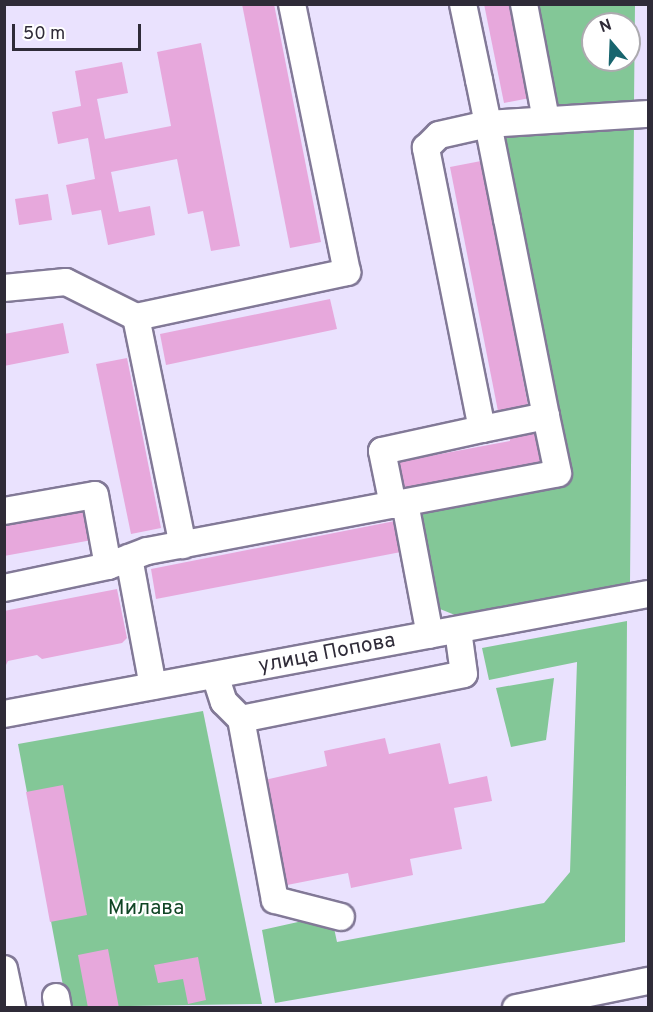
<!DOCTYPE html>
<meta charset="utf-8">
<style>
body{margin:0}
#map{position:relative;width:653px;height:1012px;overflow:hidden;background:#eae2fe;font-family:Overpass,sans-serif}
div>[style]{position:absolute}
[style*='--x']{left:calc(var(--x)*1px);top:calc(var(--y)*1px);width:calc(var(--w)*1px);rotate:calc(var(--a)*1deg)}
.green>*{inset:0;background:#83c797}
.building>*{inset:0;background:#e7a8dc}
.roads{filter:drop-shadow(2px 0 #827997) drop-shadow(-2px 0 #827997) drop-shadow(0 2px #827997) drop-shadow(0 -2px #827997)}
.minor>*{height:26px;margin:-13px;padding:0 13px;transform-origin:13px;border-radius:13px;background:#fff}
span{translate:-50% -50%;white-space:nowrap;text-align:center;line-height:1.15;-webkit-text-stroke:4.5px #fff;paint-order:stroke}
.street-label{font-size:21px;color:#2f2b38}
.park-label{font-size:21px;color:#104525}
.frame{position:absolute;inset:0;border:6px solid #2f2b38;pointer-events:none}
.north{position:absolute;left:581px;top:12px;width:60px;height:60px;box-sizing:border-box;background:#fff;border:2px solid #acaaaf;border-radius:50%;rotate:341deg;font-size:16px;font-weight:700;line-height:24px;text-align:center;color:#2f2b38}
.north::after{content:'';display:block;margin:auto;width:21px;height:27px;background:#18656e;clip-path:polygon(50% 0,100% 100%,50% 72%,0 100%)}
.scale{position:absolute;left:12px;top:24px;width:129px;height:27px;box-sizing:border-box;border:3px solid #2f2b38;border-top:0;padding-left:8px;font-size:18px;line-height:21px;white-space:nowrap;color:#2f2b38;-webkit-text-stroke:4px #fff;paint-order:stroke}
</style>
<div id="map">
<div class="green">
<i style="clip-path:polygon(evenodd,534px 5px,635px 5px,634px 103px,552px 106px,534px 5px,593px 24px,629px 24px,629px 60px,593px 60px,593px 24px)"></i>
<i style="clip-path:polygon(634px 120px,630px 585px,460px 617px,435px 607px,416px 511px,567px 480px,498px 128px)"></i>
<i style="clip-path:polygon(627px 621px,625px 942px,275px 1003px,262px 930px,307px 920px,334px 928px,337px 942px,544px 903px,570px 872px,577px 662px,489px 680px,482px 648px)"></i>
<i style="clip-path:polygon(554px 678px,546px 740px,511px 747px,496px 688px)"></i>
<i style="clip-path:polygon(203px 711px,262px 1004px,67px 1007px,18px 744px)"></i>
</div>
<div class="building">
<i style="clip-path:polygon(242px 4px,274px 4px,321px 242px,290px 248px)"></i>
<i style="clip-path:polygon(484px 4px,516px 4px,535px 97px,504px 103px)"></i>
<i style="clip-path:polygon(201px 43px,240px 246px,211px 251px,203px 211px,188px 214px,177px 159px,111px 172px,119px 212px,150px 206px,155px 235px,108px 245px,101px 210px,72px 215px,66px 185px,95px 179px,88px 138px,58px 144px,52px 112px,81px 106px,75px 71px,122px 62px,128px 93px,97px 99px,105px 139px,171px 126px,157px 52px)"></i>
<i style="clip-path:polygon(481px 161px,528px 405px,498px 411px,450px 167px)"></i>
<i style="clip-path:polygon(48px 194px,52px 220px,19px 225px,15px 199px)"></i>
<i style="clip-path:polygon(330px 299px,337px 329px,166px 365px,160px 334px)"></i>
<i style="clip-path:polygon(63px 323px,69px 353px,4px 366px,4px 334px)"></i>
<i style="clip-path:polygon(127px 358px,161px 528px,131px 534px,96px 364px)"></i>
<i style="clip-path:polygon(541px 426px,548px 466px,398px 494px,392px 463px,510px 441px,509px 432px)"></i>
<i style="clip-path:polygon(86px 507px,92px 540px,4px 556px,4px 522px)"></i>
<i style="clip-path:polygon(395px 521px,401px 552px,156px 599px,151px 569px)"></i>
<i style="clip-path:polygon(117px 589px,127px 638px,122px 643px,42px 659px,37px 655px,8px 661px,4px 669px,4px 611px)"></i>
<i style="clip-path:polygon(385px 738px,389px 754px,440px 743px,449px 784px,487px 776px,492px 801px,454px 808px,462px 849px,410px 859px,413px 875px,351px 888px,348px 873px,282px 886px,260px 781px,327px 766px,324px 751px)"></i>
<i style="clip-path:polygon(63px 785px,87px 915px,50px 922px,26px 792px)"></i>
<i style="clip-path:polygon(108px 949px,119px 1008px,88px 1008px,78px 955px)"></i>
<i style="clip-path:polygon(198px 957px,206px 1000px,188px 1004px,183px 979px,158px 983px,154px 965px)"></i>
</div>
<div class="roads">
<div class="minor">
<i style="--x:463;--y:4;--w:78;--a:78.1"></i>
<i style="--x:479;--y:80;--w:45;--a:78.4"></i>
<i style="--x:488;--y:124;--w:97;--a:78.7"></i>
<i style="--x:507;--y:219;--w:201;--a:78.8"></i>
<i style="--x:546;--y:416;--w:65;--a:168.5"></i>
<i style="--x:482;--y:429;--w:287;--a:-101.3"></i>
<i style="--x:426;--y:148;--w:18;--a:-45"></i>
<i style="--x:439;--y:135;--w:50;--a:-12.7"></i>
<i style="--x:488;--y:124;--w:160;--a:-3.6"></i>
<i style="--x:524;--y:4;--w:117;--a:79.2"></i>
<i style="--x:4;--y:288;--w:62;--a:-5.5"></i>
<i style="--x:66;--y:282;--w:78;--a:26.6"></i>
<i style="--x:136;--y:317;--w:233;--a:78.4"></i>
<i style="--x:136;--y:317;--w:216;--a:-12"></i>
<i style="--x:347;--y:272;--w:274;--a:-101.6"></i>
<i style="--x:405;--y:503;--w:134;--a:79.3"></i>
<i style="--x:393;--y:505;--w:55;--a:-101.5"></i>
<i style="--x:382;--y:451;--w:102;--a:-12.4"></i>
<i style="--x:4;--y:511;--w:92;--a:-10"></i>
<i style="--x:95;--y:495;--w:72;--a:79.6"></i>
<i style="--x:129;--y:558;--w:130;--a:79.4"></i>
<i style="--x:4;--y:588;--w:106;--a:-11.9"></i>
<i style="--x:108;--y:566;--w:42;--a:-21"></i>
<i style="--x:147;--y:551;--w:418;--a:-10.7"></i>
<i style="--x:558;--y:473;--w:58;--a:-101.9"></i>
<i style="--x:215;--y:675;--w:28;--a:72"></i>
<i style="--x:224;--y:702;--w:24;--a:45"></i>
<i style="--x:241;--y:719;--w:227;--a:-11.4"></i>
<i style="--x:464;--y:674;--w:44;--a:-97.8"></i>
<i style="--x:4;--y:714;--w:655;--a:-10.56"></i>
<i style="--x:241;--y:719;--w:184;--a:79.4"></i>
<i style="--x:275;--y:900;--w:68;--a:14.4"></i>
<i style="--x:4;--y:969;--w:40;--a:78"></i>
<i style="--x:56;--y:997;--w:11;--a:80"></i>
<i style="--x:516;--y:1008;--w:135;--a:-11.6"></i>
</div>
</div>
<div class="street-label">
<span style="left:327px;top:654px;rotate:-11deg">улица Попова</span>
</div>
<div class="park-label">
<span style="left:146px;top:909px">Милава</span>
</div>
<div class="frame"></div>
<div class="north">N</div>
<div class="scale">50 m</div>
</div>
